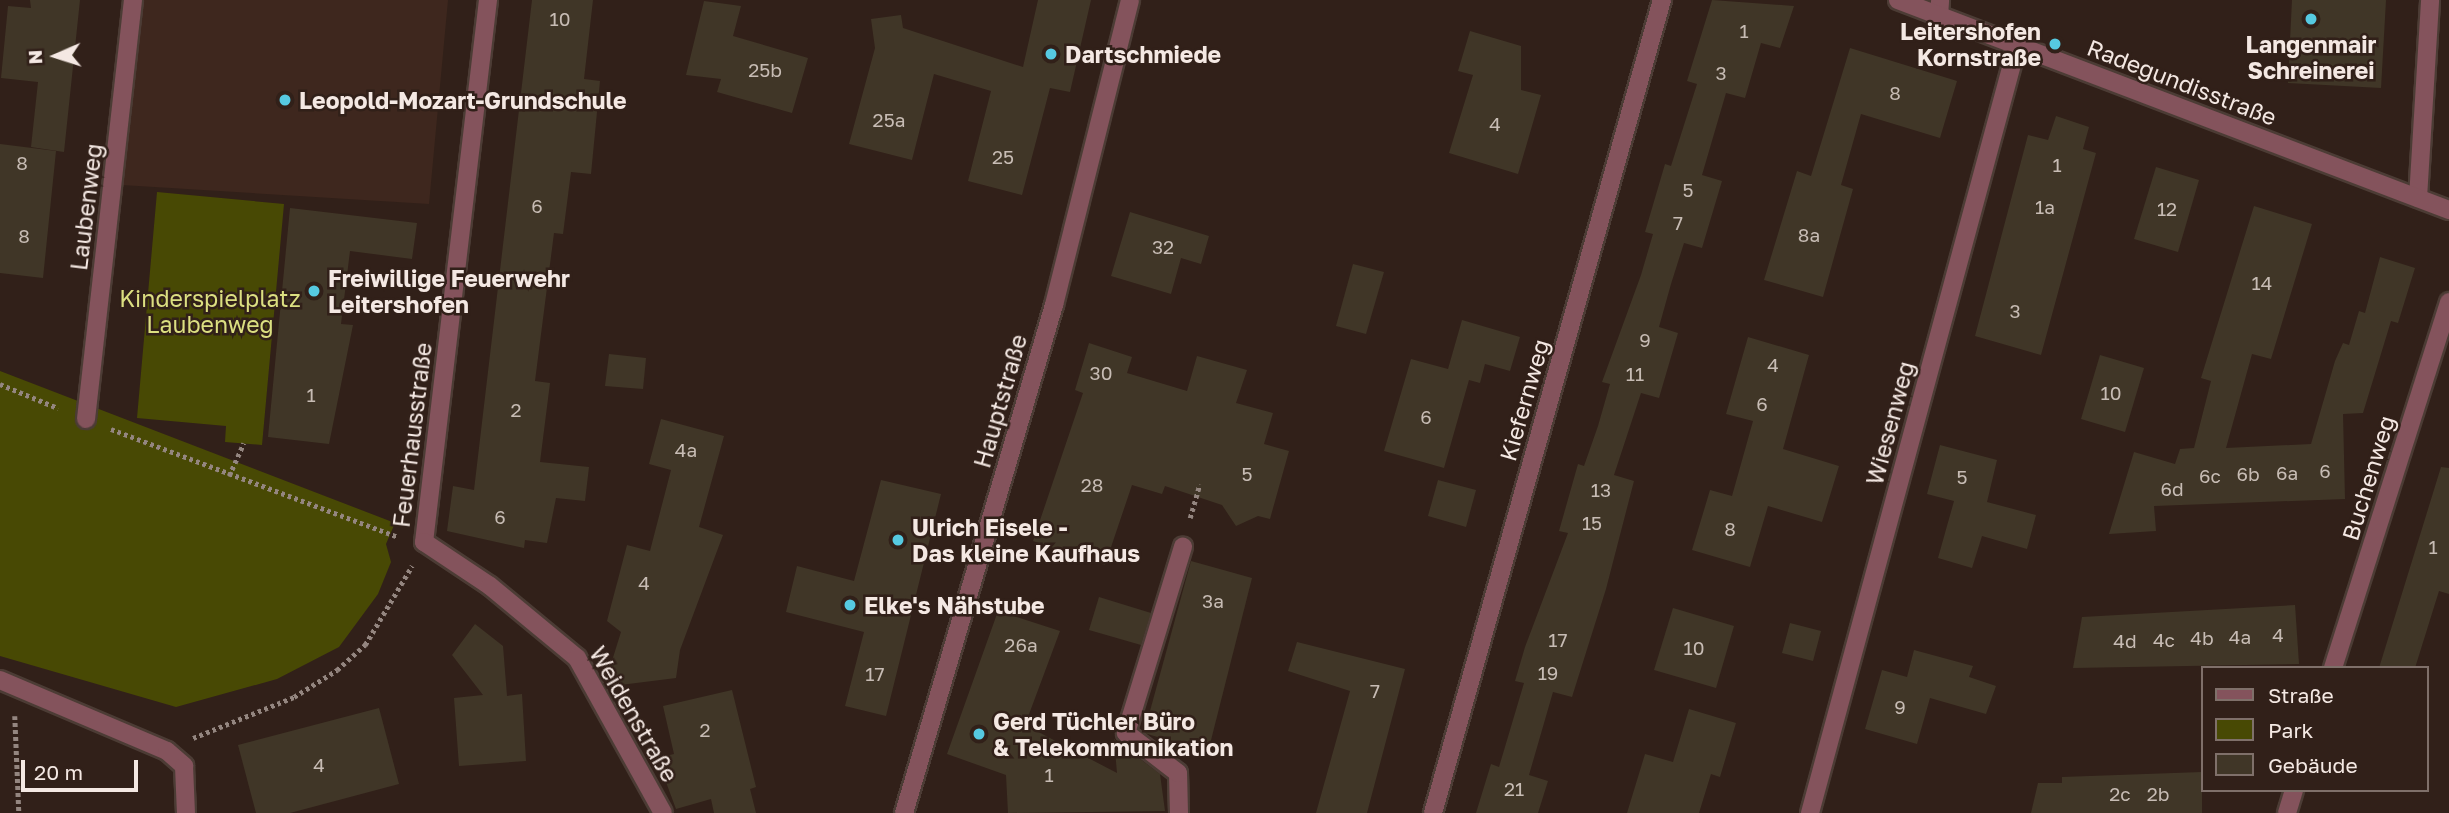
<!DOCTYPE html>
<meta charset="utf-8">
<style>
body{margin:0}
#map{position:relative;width:2449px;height:813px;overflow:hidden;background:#312019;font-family:"Golos Text",sans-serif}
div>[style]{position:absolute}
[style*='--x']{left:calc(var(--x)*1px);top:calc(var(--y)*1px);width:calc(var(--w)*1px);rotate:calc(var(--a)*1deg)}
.built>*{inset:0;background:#3e271e}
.green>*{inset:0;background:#484904}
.building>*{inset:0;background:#403627}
.path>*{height:4.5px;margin-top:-2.25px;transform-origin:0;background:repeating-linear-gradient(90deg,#948680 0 3.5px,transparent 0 7px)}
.roads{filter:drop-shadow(2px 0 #4c3c35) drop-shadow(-2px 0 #4c3c35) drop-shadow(0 2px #4c3c35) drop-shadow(0 -2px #4c3c35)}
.service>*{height:18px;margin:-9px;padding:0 9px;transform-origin:9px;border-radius:9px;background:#84535c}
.minor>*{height:18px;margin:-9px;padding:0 9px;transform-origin:9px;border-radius:9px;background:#84535c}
.tertiary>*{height:18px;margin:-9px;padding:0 9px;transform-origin:9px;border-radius:9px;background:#84535c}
.dots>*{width:19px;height:19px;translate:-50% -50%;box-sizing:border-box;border:4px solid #312019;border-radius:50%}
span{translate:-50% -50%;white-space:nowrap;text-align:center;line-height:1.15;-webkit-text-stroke:5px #312019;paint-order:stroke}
.number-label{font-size:19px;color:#c7bcb4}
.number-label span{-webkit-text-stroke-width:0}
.poi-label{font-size:23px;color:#f4e8e3;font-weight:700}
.right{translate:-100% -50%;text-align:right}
.left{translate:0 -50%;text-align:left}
.street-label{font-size:23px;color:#f4e8e3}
.park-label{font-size:23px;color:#dcdf81}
.legend{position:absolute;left:2201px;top:666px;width:228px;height:126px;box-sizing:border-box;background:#312019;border:2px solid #7f706a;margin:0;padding:9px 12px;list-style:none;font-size:21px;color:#f4e8e3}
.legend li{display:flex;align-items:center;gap:14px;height:35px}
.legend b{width:35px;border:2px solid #7f706a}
.north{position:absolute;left:21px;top:21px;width:70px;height:70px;-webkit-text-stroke:5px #312019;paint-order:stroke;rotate:267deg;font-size:19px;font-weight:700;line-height:28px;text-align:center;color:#f4e8e3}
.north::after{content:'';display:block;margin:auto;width:24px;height:32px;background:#f4e8e3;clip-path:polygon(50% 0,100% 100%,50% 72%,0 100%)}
.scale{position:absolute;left:21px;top:760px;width:117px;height:32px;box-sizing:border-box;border:4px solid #f4e8e3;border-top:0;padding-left:9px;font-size:21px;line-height:24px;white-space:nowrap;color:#f4e8e3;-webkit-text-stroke:5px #312019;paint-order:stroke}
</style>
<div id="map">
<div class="built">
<i style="clip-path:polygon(141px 0,448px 0,429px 204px,122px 185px)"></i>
</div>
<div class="green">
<i style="clip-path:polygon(157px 192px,284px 204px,262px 445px,225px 442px,226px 426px,137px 418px)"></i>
<i style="clip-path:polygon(0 371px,395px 523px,386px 544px,391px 562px,378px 594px,339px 647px,277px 679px,176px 707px,0 656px)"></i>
</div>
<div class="building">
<i style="clip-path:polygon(30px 0,80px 0,64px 152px,31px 147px,38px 82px,1px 78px,8px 6px,31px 8px)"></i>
<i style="clip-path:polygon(532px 0,593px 0,584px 79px,600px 81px,591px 174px,571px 172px,563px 234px,554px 233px,535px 381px,550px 383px,540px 462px,589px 467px,585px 501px,556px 498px,547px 543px,525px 540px,524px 548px,447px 531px,453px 486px,474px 490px)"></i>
<i style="clip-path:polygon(1038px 0,1091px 0,1070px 92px,1050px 88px,1022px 195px,968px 181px,991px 91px,934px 74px,912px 160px,849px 144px,875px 48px,871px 19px,901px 15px,903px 28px,1023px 67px)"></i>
<i style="clip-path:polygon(1712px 0,1794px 6px,1780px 48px,1761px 43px,1745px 98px,1726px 93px,1702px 175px,1722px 181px,1702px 248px,1684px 243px,1671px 284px,1659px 327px,1678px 333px,1659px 398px,1641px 393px,1614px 475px,1634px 481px,1606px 589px,1572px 697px,1553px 692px,1529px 775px,1548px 781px,1538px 813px,1476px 813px,1491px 764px,1499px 767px,1524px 683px,1515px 681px,1525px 647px,1568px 533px,1559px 531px,1578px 464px,1584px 466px,1598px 426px,1610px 384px,1602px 382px,1641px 275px,1653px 234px,1645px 232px,1665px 164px,1671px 166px,1697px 84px,1687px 81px)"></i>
<i style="clip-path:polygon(2292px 0,2386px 0,2381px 88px,2288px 83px)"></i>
<i style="clip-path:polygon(704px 1px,741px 6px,733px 36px,808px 58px,792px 113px,717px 92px,721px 79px,686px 75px)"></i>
<i style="clip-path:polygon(1470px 31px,1521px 46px,1521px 90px,1541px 95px,1518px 174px,1449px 153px,1473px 75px,1458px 71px)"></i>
<i style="clip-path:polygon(1850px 48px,1957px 81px,1940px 138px,1861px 114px,1841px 185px,1853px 189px,1823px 297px,1764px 280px,1797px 171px,1811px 176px)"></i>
<i style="clip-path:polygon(2056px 116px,2089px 127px,2083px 149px,2096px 153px,2041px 355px,1975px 336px,2028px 135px,2048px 140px)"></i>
<i style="clip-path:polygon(0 144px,56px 151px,43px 278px,0 273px)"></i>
<i style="clip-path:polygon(2156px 167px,2199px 180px,2178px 252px,2134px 239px)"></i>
<i style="clip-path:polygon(2254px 206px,2312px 224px,2271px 359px,2252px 354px,2226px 448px,2311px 444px,2335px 361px,2343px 343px,2349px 345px,2359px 311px,2365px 313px,2380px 257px,2415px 268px,2398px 323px,2391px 321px,2363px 413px,2343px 414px,2345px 499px,2154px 506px,2156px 531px,2109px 534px,2134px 452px,2175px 464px,2180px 449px,2194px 448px,2211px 381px,2201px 378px)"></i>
<i style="clip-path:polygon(290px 208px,417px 223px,412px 259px,350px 251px,341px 324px,353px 325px,329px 444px,268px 437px)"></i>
<i style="clip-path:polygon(1130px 212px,1209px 236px,1201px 264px,1181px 258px,1171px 294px,1111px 276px)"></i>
<i style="clip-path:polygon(1353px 264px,1384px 272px,1366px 334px,1336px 326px)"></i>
<i style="clip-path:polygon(1462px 320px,1520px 337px,1510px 371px,1485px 364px,1480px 383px,1469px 380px,1444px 468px,1384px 451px,1411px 359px,1448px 369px)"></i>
<i style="clip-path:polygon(1748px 337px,1809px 355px,1783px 449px,1839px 466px,1822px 522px,1768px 506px,1750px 567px,1692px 550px,1710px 490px,1732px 496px,1753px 421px,1726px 414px)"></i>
<i style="clip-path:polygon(1089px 343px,1132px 357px,1127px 373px,1187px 391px,1197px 356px,1247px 370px,1236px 403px,1273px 413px,1264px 444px,1289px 451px,1270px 519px,1258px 516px,1236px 526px,1222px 505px,1165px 486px,1162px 494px,1132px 485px,1105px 565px,1033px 541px,1083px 393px,1075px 390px)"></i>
<i style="clip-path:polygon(609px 354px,646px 358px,643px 389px,605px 386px)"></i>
<i style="clip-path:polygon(2100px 355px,2144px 368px,2125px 432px,2081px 419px)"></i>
<i style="clip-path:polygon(661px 419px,724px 436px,699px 527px,723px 535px,680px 650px,676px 678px,620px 685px,611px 664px,621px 632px,607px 621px,627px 545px,650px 551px,671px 470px,649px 464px)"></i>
<i style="clip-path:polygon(1940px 445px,1997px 460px,1987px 502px,2036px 515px,2027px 549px,1982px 536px,1972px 568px,1938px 558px,1954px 501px,1927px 494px)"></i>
<i style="clip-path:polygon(2441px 467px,2449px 468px,2449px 594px,2439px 591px,2415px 668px,2379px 668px)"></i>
<i style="clip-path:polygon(881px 480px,941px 494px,886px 716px,845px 706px,864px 632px,786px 612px,797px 566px,854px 581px)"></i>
<i style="clip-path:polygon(1438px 480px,1476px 490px,1466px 527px,1428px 516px)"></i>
<i style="clip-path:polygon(1191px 561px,1252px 578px,1208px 752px,1144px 733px)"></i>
<i style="clip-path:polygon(1099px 597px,1151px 613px,1141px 645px,1089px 630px)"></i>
<i style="clip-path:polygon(2295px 605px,2299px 664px,2073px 668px,2082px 617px)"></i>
<i style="clip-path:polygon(1673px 608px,1734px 626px,1716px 688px,1654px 670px)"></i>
<i style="clip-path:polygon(998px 611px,1060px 631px,1025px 725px,1117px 773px,1114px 739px,1160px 774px,1165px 811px,1008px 813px,1006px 775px,947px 754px)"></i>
<i style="clip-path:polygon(1790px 623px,1821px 631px,1813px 661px,1782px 653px)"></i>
<i style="clip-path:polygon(475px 624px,503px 646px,507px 696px,522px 694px,526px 761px,459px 766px,454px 698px,483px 695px,452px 655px)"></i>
<i style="clip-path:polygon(1297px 642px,1405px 669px,1367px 813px,1316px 813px,1350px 691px,1288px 671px)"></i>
<i style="clip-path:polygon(1914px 650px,1973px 666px,1969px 677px,1996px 686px,1986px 714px,1930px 698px,1917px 744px,1865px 729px,1882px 670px,1907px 677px)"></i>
<i style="clip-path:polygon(732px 690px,756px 787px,750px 789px,756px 813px,714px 813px,711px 799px,676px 809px,657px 758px,674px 754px,663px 706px)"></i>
<i style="clip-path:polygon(379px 708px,399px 784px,290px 813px,256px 813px,238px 745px)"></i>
<i style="clip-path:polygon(1689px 709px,1736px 723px,1720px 777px,1711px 774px,1699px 813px,1627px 813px,1645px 754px,1673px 762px)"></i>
<i style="clip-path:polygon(2202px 772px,2202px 813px,2031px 813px,2038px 783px,2062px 783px,2062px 777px)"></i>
</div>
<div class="path">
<i style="--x:0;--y:384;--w:63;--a:22.5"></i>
<i style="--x:111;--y:429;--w:307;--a:20.6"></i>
<i style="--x:229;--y:476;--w:36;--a:-66"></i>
<i style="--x:1190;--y:518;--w:35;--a:-74"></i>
<i style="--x:15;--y:716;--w:97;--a:87.6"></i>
<i style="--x:193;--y:738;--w:109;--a:-22.1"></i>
<i style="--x:294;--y:697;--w:51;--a:-32.1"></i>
<i style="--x:337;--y:670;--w:38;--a:-42"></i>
<i style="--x:365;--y:645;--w:92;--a:-59.3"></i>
</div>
<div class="roads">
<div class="service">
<i style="--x:1179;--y:813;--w:40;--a:-91.4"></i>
<i style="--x:1178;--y:773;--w:66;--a:-142.4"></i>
<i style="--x:1126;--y:733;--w:195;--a:-73"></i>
</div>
<div class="minor">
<i style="--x:488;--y:0;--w:546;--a:96.73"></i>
<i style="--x:424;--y:542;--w:79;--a:33.7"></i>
<i style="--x:490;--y:586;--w:113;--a:39.6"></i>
<i style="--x:577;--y:658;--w:177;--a:61"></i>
<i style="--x:1939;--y:16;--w:16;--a:-86"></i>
<i style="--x:2418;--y:198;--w:198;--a:-86.5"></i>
<i style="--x:86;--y:419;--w:422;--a:-83.6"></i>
<i style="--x:2333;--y:668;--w:384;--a:-72.4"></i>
<i style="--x:0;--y:680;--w:181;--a:23"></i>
<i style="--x:167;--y:751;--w:23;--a:41"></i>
<i style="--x:184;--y:766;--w:47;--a:87.6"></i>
<i style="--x:904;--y:813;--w:530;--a:-73.55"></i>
<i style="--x:1054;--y:305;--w:314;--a:-76"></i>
<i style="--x:1433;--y:813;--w:845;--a:-74.27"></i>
<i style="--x:1810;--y:813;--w:794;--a:-74.9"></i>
<i style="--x:2287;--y:813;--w:24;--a:-73"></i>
</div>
<div class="tertiary">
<i style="--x:1898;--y:0;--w:590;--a:20.86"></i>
</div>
</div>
<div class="dots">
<i style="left:2311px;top:19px;background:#56c9e1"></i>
<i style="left:2055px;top:44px;background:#56c9e1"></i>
<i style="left:1051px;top:54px;background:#56c9e1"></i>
<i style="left:285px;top:100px;background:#56c9e1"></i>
<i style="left:314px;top:291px;background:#56c9e1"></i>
<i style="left:898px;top:540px;background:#56c9e1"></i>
<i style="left:850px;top:605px;background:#56c9e1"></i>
<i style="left:979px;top:734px;background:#56c9e1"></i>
</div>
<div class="number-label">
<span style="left:560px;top:19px">10</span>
<span style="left:1744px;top:31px">1</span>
<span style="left:765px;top:70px">25b</span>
<span style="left:1721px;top:73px">3</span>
<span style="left:1895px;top:93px">8</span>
<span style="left:889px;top:120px">25a</span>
<span style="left:1495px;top:124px">4</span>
<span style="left:1003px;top:157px">25</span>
<span style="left:22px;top:163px">8</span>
<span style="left:2057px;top:165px">1</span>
<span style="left:1688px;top:190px">5</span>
<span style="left:537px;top:206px">6</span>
<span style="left:2045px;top:207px">1a</span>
<span style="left:2167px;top:209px">12</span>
<span style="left:1678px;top:223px">7</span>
<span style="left:1809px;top:235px">8a</span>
<span style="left:24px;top:236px">8</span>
<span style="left:1163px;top:247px">32</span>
<span style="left:2262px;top:283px">14</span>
<span style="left:2015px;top:311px">3</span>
<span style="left:1645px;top:340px">9</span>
<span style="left:1773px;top:365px">4</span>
<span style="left:1101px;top:373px">30</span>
<span style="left:1635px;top:374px">11</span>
<span style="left:2111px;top:393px">10</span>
<span style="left:311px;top:395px">1</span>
<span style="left:1762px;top:404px">6</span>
<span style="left:516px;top:410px">2</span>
<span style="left:1426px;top:417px">6</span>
<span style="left:686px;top:450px">4a</span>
<span style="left:2325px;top:471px">6</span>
<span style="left:2287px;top:473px">6a</span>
<span style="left:1247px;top:474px">5</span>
<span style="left:2248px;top:474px">6b</span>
<span style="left:2210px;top:476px">6c</span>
<span style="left:1962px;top:477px">5</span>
<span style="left:1092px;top:485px">28</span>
<span style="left:2172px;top:489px">6d</span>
<span style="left:1601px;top:490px">13</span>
<span style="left:500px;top:517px">6</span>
<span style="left:1592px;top:523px">15</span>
<span style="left:1730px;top:529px">8</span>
<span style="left:2433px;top:547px">1</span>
<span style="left:644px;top:583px">4</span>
<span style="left:1213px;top:601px">3a</span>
<span style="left:2278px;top:635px">4</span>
<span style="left:2240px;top:637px">4a</span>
<span style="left:2202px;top:638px">4b</span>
<span style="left:1558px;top:640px">17</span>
<span style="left:2164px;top:640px">4c</span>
<span style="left:2125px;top:641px">4d</span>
<span style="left:1021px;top:645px">26a</span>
<span style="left:1694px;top:648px">10</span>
<span style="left:1548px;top:673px">19</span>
<span style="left:875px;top:674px">17</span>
<span style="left:1375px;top:691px">7</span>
<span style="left:1900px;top:707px">9</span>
<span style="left:705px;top:730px">2</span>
<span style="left:319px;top:765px">4</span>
<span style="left:1049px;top:775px">1</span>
<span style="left:1514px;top:789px">21</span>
<span style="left:2120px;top:794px">2c</span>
<span style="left:2158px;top:794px">2b</span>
</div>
<div class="poi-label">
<span class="right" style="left:2041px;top:44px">Leitershofen<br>Kornstraße</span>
<span style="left:2311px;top:57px">Langenmair<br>Schreinerei</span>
<span class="left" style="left:1065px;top:54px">Dartschmiede</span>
<span class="left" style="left:299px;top:100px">Leopold-Mozart-Grundschule</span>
<span class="left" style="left:328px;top:291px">Freiwillige Feuerwehr<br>Leitershofen</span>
<span class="left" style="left:912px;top:540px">Ulrich Eisele -<br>Das kleine Kaufhaus</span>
<span class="left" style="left:864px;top:605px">Elke's Nähstube</span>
<span class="left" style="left:993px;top:734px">Gerd Tüchler Büro<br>&amp; Telekommunikation</span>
</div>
<div class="street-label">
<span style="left:2182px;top:82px;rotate:21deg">Radegundisstraße</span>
<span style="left:86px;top:207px;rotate:-83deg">Laubenweg</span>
<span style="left:1524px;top:400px;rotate:-74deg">Kiefernweg</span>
<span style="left:1000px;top:401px;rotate:-74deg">Hauptstraße</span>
<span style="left:1890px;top:423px;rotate:-75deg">Wiesenweg</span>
<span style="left:412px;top:435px;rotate:-83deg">Feuerhausstraße</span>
<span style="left:2368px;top:478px;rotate:-73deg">Buchenweg</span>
<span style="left:634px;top:714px;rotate:60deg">Weidenstraße</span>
</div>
<div class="park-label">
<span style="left:210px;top:311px">Kinderspielplatz<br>Laubenweg</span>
</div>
<ul class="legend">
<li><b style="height:9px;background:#84535c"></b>Straße</li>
<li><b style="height:19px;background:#484904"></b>Park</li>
<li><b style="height:19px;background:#403627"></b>Gebäude</li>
</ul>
<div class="north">N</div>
<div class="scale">20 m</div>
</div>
